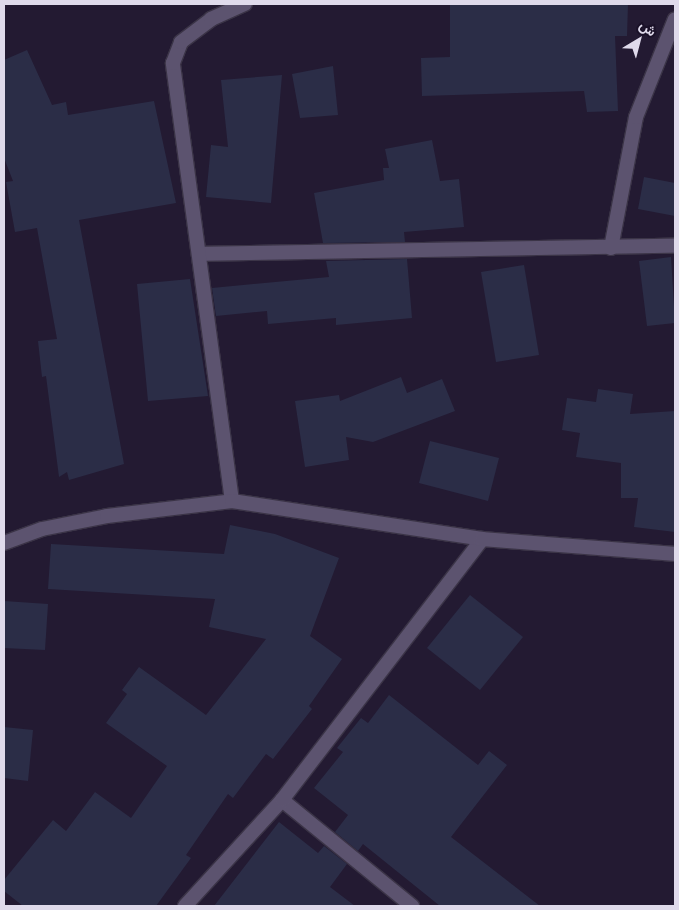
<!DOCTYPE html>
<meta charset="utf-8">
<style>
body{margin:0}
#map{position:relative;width:679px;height:910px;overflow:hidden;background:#231a32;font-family:"Libre Baskerville",Vazirmatn,serif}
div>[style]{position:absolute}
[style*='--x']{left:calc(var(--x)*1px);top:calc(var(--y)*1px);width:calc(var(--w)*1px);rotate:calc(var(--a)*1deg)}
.building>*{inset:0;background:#2b2d47}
.roads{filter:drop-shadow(1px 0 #3b3447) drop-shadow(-1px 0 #3b3447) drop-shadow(0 1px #3b3447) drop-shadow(0 -1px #3b3447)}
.minor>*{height:14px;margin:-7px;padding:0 7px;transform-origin:7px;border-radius:7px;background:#5c536f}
.tertiary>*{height:14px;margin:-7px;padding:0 7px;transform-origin:7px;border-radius:7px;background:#5c536f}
span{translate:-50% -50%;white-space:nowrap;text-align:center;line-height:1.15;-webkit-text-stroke:4px #1a1128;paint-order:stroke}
.frame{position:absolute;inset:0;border:5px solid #dfdaeb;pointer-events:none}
.north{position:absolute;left:614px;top:15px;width:50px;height:50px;-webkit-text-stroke:4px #1a1128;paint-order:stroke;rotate:37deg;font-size:14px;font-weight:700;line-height:20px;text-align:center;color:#dfdaeb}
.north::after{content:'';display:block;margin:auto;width:18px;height:22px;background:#dfdaeb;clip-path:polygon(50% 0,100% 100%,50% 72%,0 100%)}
</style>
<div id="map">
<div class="building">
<i style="clip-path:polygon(450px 4px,628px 4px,627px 36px,615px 36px,618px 111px,587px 112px,584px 91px,422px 96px,421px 58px,450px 57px)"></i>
<i style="clip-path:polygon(27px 50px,52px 105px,66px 102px,68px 115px,154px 101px,176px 203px,79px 220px,124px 464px,69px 480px,67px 472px,59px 477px,46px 376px,42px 377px,38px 341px,57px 339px,37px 228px,15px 232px,6px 182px,13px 181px,4px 158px,4px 60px)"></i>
<i style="clip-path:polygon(333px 66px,338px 115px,300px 118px,292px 74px)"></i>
<i style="clip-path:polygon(282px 75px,271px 203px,206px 197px,211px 145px,228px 147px,221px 80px)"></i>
<i style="clip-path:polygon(432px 140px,440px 181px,459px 179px,464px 227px,404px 232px,405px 242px,323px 243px,314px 193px,384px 180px,383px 168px,389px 168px,385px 149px)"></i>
<i style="clip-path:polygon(644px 177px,675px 183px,675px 216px,638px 209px)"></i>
<i style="clip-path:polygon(671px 257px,675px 323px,647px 326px,639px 261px)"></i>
<i style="clip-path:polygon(407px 259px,412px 318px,336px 325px,336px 318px,268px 324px,267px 311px,216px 316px,212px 288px,329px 277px,326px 261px)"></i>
<i style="clip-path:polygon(524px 265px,539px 355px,496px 362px,481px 272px)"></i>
<i style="clip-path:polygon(190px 279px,208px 396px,148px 401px,137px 284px)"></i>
<i style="clip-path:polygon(401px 377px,407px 393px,442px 379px,455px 411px,373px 442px,346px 437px,349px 460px,305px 467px,295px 401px,339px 395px,340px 401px)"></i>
<i style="clip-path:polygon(598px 389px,633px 394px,630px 414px,675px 411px,675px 532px,634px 527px,638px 498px,621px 498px,621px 463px,576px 457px,580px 433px,562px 430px,567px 398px,596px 402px)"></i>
<i style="clip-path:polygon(430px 441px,499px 458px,488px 501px,419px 483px)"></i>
<i style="clip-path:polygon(230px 525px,275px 534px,339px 558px,310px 636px,342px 659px,309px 706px,312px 709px,273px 759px,266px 754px,233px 798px,228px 794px,186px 855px,191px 858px,156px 906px,23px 906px,4px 891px,4px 880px,53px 820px,66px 831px,95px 792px,131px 818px,167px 766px,106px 723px,127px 694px,122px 690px,139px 667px,206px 715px,266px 639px,209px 627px,215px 599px,48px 589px,51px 544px,224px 554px)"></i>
<i style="clip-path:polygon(470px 595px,523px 637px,480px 690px,427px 648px)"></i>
<i style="clip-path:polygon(4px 601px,48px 604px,45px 650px,4px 648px)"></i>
<i style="clip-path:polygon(389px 695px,478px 765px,489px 751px,507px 765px,451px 837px,540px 906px,440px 906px,363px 844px,358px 851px,335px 832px,348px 815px,314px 788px,343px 752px,337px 748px,361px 718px,368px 723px)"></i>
<i style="clip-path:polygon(4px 727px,33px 730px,28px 781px,4px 778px)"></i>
<i style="clip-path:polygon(279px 822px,318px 853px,324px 846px,347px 864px,330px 887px,355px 906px,214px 906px)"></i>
</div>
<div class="roads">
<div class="minor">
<i style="--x:611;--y:248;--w:133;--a:-79.2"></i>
<i style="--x:636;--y:117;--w:105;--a:-68.3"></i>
<i style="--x:199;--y:254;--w:476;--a:-1"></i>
<i style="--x:232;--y:501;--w:442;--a:-97.7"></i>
<i style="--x:173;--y:63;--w:22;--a:-69"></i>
<i style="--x:181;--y:42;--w:38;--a:-37"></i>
<i style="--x:211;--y:19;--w:37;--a:-24"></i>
<i style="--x:282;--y:800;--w:168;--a:39.2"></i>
<i style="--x:185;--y:906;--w:144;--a:-47.5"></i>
<i style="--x:282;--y:800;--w:329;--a:-52.5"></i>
</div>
<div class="tertiary">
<i style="--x:4;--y:543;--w:40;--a:-20.2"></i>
<i style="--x:42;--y:529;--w:66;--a:-11.3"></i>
<i style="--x:107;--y:516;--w:126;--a:-6.8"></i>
<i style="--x:232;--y:501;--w:253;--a:8.6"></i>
<i style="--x:482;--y:539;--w:194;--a:4.4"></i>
</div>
</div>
<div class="frame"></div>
<div class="north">ش</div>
</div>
